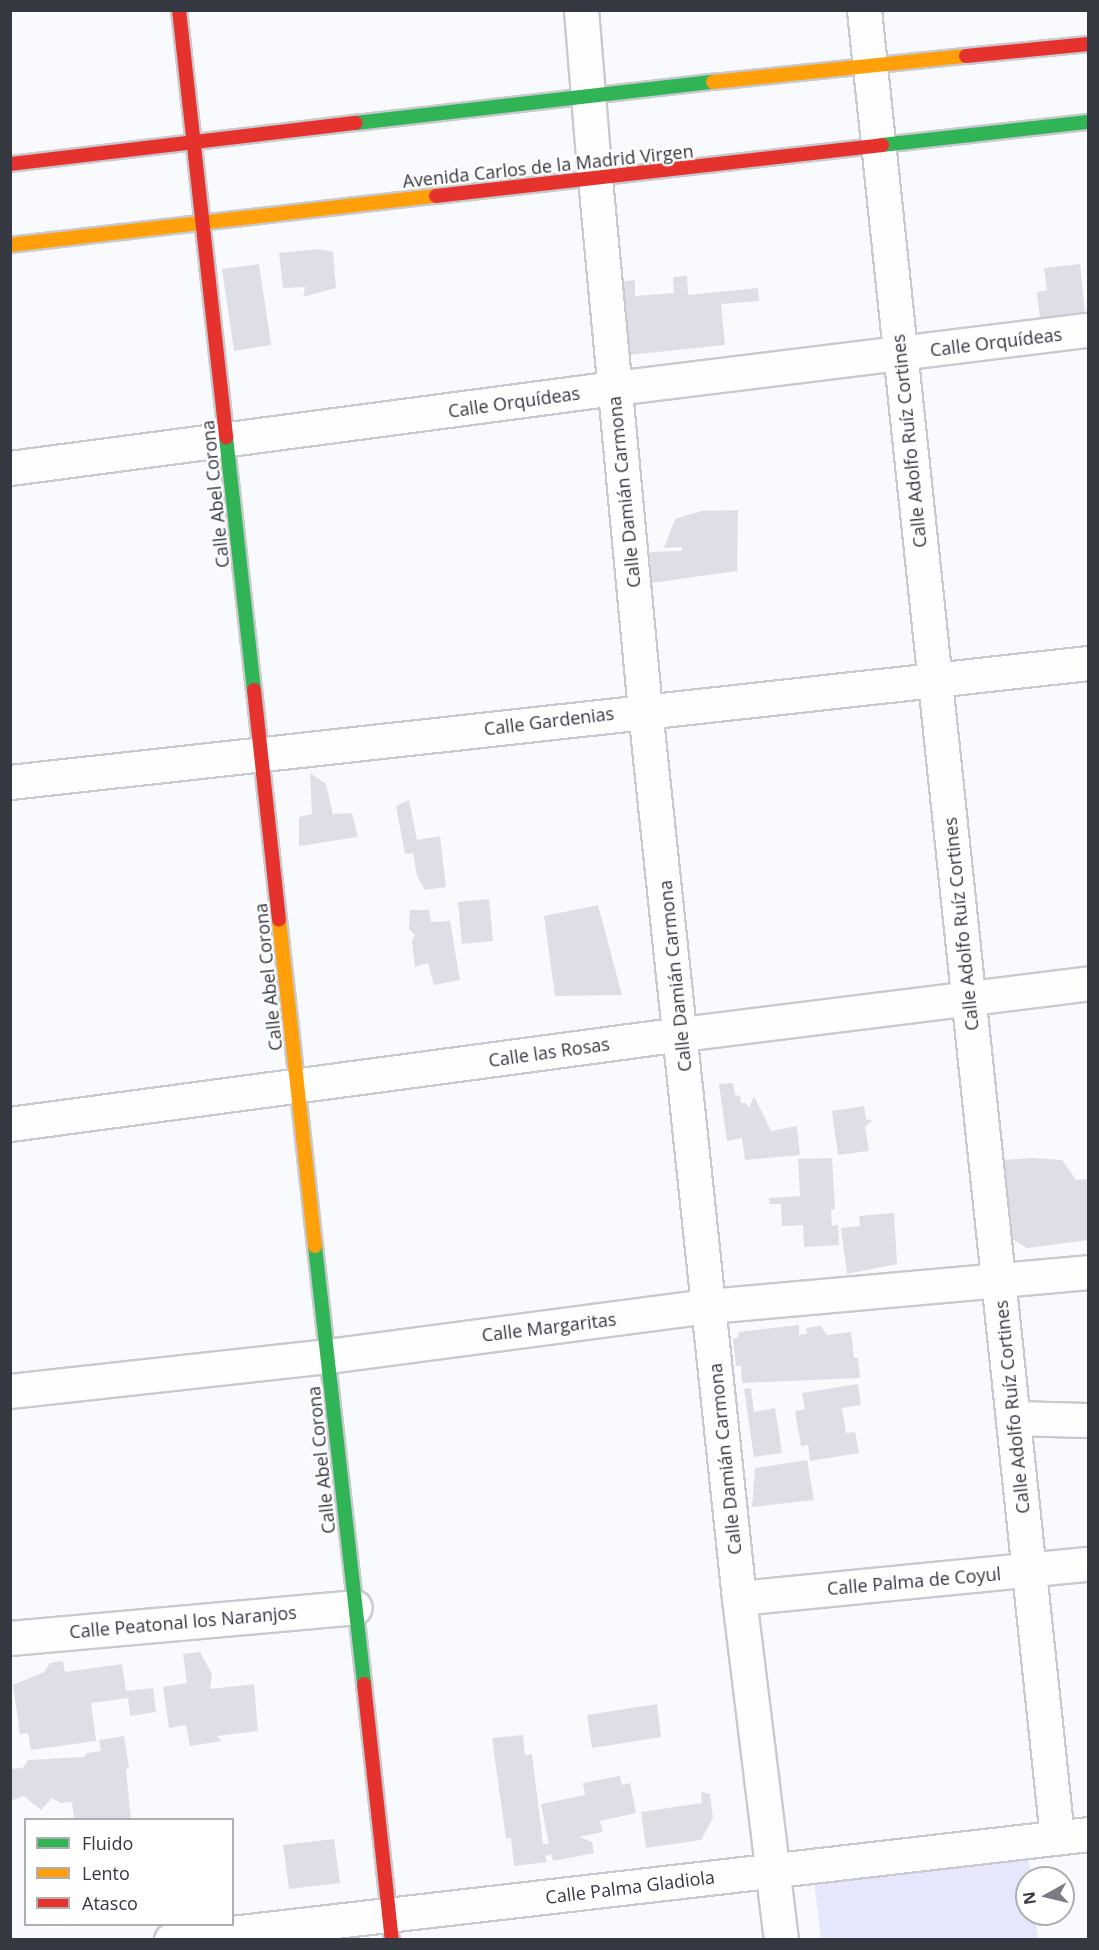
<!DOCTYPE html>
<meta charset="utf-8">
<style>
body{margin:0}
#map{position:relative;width:1099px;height:1950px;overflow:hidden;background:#f9fafd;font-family:"Open Sans",sans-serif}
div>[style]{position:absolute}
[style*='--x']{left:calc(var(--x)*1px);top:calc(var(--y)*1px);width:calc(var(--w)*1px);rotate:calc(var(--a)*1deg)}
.green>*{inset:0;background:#e5e8fc}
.building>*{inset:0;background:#dedfe6}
.roads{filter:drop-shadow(2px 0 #c8cacf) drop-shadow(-2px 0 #c8cacf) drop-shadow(0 2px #c8cacf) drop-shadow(0 -2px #c8cacf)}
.street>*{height:33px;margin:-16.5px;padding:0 16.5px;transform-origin:16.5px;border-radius:16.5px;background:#fefeff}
.fast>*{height:14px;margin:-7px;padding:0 7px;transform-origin:7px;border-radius:7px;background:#30b455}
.slow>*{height:14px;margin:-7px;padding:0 7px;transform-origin:7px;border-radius:7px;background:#ff9f0a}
.jam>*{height:14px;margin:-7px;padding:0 7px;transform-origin:7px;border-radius:7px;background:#e5322d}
span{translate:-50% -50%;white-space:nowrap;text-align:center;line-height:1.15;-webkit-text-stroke:4.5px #fff;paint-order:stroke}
.street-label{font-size:18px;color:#353741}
.frame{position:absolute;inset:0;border:12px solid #353741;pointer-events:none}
.legend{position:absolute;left:24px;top:1818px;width:210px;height:108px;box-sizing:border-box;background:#fff;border:2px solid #aeafb3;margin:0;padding:8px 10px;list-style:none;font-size:18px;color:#353741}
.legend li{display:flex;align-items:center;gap:12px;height:30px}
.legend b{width:30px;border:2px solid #aeafb3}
.north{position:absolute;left:1015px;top:1866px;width:60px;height:60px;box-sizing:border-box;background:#fff;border:2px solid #aeafb3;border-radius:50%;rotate:262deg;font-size:16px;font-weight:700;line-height:24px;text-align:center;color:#353741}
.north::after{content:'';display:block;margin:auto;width:21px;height:27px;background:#7a7b83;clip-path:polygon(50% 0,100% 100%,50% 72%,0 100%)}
</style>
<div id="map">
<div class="green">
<i style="clip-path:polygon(1028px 1855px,1031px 1878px,1027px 1878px,1027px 1914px,1035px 1914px,1038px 1939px,821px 1939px,814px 1880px)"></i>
</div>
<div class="building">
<i style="clip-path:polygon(320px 249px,333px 252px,336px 288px,303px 297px,305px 287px,283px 288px,279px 253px)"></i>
<i style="clip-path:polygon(259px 264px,271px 345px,234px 351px,222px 269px)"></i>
<i style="clip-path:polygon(1080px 264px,1085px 313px,1040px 318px,1037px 292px,1047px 290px,1044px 268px)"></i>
<i style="clip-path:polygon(687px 276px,688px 295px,758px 288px,759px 301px,721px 304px,725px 345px,619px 356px,619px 282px,635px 280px,635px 296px,674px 293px,673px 277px)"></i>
<i style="clip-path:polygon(738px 510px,737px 571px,651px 583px,650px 552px,682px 551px,682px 547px,664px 548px,675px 519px,701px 511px)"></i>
<i style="clip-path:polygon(310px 773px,326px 784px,333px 814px,352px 813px,358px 837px,299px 846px,299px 817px,312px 814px)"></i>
<i style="clip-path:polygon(409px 800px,417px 840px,440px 836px,446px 887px,425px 890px,417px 876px,413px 853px,405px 854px,396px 806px)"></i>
<i style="clip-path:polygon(489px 899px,493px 941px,462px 944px,458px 902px)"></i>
<i style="clip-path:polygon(598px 905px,622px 995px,555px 996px,544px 916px)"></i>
<i style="clip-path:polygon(410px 910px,429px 910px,431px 922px,450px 921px,460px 980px,434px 985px,428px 963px,415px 967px,412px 941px,415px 935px,409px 929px)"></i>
<i style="clip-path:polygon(733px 1083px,735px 1095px,740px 1096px,741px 1103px,746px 1103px,749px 1108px,754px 1096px,771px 1131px,797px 1126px,800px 1155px,745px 1160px,742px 1138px,727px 1141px,719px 1084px)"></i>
<i style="clip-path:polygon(864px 1106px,866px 1119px,872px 1121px,865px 1127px,869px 1151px,838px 1155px,832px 1111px)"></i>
<i style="clip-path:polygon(832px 1158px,835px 1209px,831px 1210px,832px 1226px,838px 1225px,839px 1245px,804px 1247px,803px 1225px,782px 1226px,781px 1204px,770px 1204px,769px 1198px,800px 1196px,798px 1159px)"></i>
<i style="clip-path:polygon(1033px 1158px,1062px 1160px,1076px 1180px,1088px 1179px,1088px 1240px,1027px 1248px,1012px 1239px,1003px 1160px)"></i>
<i style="clip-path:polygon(894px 1213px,897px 1264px,847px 1274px,841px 1228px,860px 1226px,859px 1216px)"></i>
<i style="clip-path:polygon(799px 1325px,799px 1335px,807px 1334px,806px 1328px,821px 1326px,827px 1335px,851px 1332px,854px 1358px,858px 1358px,860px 1378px,742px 1383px,741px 1366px,736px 1366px,733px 1339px,738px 1337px,739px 1332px)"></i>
<i style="clip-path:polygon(858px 1384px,861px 1405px,842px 1408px,846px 1433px,855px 1432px,859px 1453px,810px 1461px,808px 1445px,801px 1446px,795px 1411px,805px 1409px,802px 1393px)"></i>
<i style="clip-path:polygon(751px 1388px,754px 1412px,775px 1408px,782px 1453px,754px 1457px,744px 1389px)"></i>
<i style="clip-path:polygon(807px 1460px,814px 1500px,752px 1507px,755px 1468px)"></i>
<i style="clip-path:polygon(200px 1652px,212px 1674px,210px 1689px,254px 1684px,258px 1731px,217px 1736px,222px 1741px,190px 1746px,186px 1725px,169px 1728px,163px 1687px,187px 1683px,183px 1654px)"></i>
<i style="clip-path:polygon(63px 1661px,65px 1672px,122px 1664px,126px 1691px,153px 1688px,156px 1712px,130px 1716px,128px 1698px,91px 1703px,96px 1741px,31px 1750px,28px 1733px,20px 1734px,13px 1685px,44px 1672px,50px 1663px)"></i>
<i style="clip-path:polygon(657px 1704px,661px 1737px,592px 1748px,587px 1715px)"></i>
<i style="clip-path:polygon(523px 1735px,525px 1755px,532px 1754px,543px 1844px,549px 1844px,541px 1804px,585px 1795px,583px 1783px,620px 1776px,622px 1785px,630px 1783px,636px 1813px,600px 1821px,603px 1832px,579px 1837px,592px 1842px,594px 1853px,553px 1861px,551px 1854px,545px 1856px,547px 1862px,514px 1866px,511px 1838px,506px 1839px,492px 1738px)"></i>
<i style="clip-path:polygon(124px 1736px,129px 1767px,126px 1770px,131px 1820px,74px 1820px,72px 1802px,61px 1803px,52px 1798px,41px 1810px,24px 1796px,10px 1801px,10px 1769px,23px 1768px,28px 1760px,84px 1757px,87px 1753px,101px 1751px,99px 1740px)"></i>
<i style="clip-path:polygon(701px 1792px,710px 1794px,713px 1818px,701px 1840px,646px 1848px,641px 1812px,702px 1803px)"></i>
<i style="clip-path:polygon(334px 1839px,340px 1883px,289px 1889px,283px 1845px)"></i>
</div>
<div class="roads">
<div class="street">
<i style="--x:581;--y:10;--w:170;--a:85.3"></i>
<i style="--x:595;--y:179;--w:533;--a:84.62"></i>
<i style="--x:645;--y:710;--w:893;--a:83.96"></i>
<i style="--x:739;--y:1598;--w:345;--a:83"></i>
<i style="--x:864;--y:10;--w:1837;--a:83.97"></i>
<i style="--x:10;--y:468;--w:609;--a:-7.54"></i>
<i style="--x:614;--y:388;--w:478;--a:-7"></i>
<i style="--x:10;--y:782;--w:1085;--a:-6.3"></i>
<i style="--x:10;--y:1124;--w:677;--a:-7.64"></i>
<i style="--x:681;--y:1034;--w:410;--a:-7.1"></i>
<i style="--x:10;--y:1391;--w:320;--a:-6.3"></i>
<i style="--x:328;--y:1356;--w:384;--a:-7.5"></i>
<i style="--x:709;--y:1306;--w:381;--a:-5.1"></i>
<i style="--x:1013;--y:1418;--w:75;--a:1.5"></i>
<i style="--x:739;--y:1598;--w:351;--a:-5.6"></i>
<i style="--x:10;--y:1638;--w:346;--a:-5.1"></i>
<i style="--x:171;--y:1940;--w:923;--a:-6.59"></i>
</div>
<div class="fast">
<i style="--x:356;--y:123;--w:359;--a:-6.6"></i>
<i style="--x:882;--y:145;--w:207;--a:-6.4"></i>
<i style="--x:226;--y:437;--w:255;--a:83.7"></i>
<i style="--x:315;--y:1246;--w:441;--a:83.6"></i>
</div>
<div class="slow">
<i style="--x:713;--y:82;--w:254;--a:-5.9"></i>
<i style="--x:10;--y:245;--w:429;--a:-6.6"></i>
<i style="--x:279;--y:920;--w:328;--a:83.7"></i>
</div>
<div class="jam">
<i style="--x:179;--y:10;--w:430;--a:83.7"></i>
<i style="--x:966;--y:56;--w:123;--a:-5.6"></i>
<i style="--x:10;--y:164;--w:348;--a:-6.8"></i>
<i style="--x:436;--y:196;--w:449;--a:-6.5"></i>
<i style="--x:254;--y:690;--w:231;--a:83.8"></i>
<i style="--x:364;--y:1684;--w:258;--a:83.8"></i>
</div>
</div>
<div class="street-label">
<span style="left:548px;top:166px;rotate:-6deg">Avenida Carlos de la Madrid Virgen</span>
<span style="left:996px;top:342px;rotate:-7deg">Calle Orquídeas</span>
<span style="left:514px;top:402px;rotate:-8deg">Calle Orquídeas</span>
<span style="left:909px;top:441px;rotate:-96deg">Calle Adolfo Ruíz Cortines</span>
<span style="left:624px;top:492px;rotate:-96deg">Calle Damián Carmona</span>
<span style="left:215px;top:494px;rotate:-96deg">Calle Abel Corona</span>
<span style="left:549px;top:721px;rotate:-7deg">Calle Gardenias</span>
<span style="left:961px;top:924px;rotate:-96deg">Calle Adolfo Ruíz Cortines</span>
<span style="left:675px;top:976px;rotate:-96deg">Calle Damián Carmona</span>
<span style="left:268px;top:977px;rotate:-96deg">Calle Abel Corona</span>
<span style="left:549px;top:1052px;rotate:-8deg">Calle las Rosas</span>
<span style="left:549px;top:1327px;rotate:-7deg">Calle Margaritas</span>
<span style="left:1012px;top:1407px;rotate:-96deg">Calle Adolfo Ruíz Cortines</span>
<span style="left:725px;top:1459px;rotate:-96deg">Calle Damián Carmona</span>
<span style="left:321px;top:1460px;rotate:-96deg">Calle Abel Corona</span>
<span style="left:914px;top:1581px;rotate:-5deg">Calle Palma de Coyul</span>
<span style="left:183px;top:1622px;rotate:-5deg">Calle Peatonal los Naranjos</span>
<span style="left:630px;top:1887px;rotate:-7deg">Calle Palma Gladiola</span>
</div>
<div class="frame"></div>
<ul class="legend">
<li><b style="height:8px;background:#30b455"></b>Fluido</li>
<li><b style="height:8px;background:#ff9f0a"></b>Lento</li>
<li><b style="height:8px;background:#e5322d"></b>Atasco</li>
</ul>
<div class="north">N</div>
</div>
